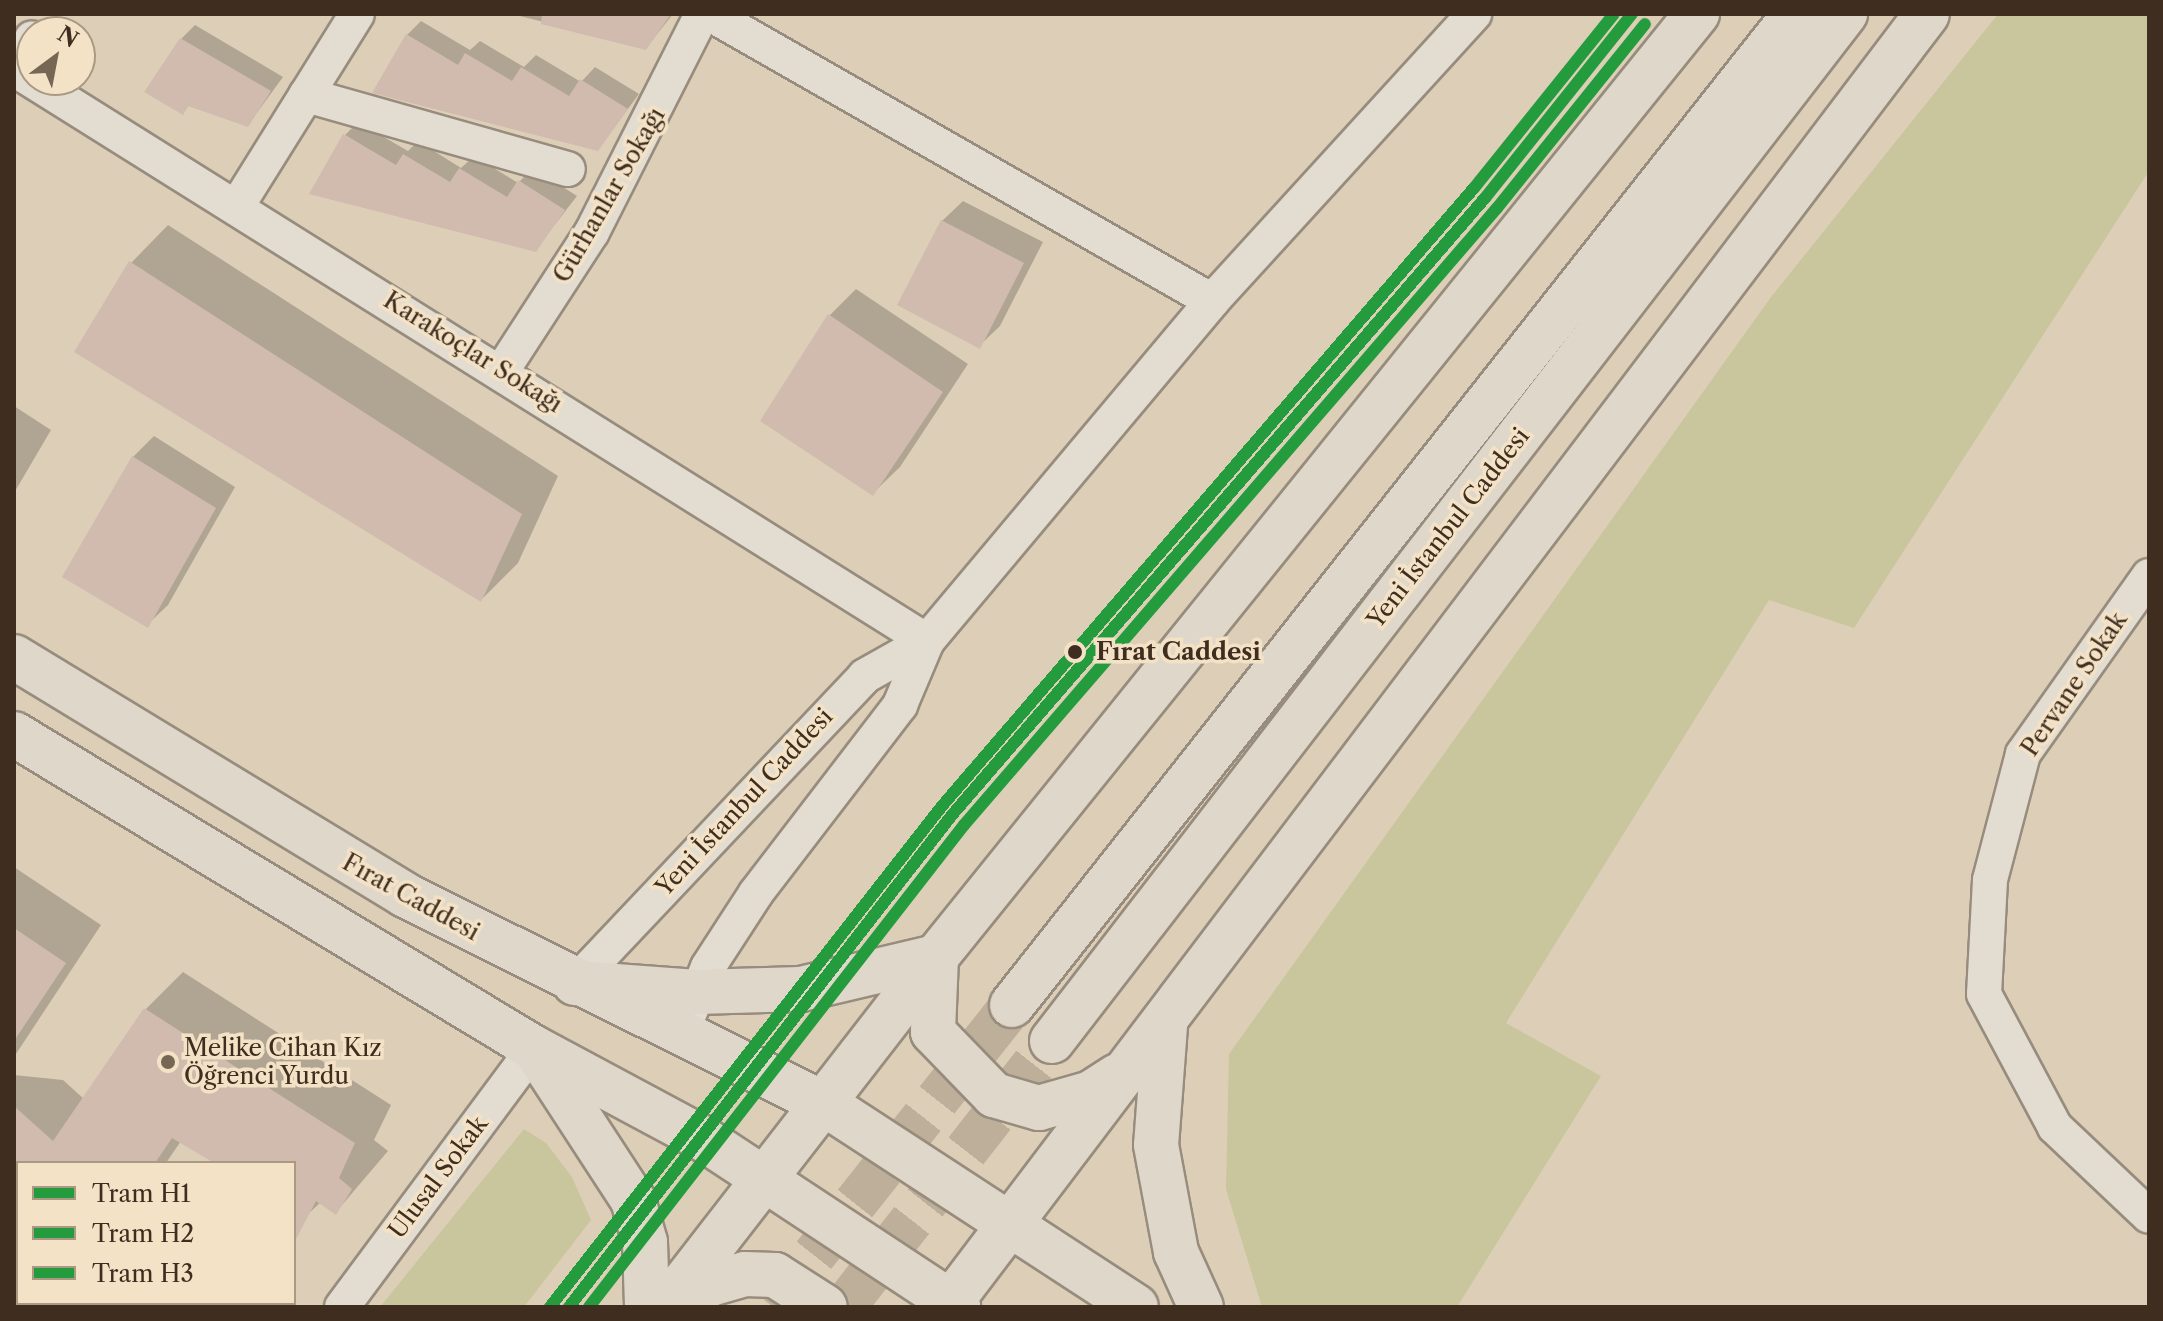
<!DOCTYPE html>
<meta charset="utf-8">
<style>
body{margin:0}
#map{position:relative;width:2163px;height:1321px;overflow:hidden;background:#ddcfb7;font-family:"Libre Caslon Text",serif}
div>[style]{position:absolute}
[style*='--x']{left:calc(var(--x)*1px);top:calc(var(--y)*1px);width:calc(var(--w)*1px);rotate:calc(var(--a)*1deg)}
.green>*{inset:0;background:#c9c59c}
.shadow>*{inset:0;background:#0003}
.building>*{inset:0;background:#d0bbae}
.highway-tunnel>*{height:44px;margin-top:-22px;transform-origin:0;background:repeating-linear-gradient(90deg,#bdaf99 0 44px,transparent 0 66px)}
.roads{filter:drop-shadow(2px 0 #978c7d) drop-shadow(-2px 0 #978c7d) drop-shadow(0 2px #978c7d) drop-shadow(0 -2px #978c7d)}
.minor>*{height:34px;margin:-17px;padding:0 17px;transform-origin:17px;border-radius:17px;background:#e3dcd0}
.major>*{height:44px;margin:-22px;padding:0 22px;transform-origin:22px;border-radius:22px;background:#dfd7c9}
.highway>*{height:44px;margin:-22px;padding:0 22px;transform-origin:22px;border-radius:22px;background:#dfd7c9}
.tram-1>*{height:12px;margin:-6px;padding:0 6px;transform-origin:6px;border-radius:6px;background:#249b3c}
.tram-2>*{height:12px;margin:-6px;padding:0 6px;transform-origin:6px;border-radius:6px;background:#249b3c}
.tram-3>*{height:12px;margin:-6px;padding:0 6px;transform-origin:6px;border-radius:6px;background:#249b3c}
.dots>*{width:22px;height:22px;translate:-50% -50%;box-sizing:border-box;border:4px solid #f3e2c6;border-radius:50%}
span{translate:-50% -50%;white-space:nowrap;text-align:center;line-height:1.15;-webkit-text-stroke:7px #f3e2c6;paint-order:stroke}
.street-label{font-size:24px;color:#3f2d1f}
.stop-label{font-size:24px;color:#3f2d1f;font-weight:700}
.left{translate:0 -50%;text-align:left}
.poi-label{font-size:24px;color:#3f2d1f}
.frame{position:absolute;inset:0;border:16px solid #3f2d1f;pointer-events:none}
.legend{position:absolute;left:16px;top:1161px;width:280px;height:144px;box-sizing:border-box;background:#f3e2c6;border:2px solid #ab9a83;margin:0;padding:10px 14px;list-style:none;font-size:24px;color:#3f2d1f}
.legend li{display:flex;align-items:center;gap:16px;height:40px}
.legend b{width:40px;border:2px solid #ab9a83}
.north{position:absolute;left:16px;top:16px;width:80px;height:80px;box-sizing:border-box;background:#f3e2c6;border:2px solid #ab9a83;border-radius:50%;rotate:32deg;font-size:22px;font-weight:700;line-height:32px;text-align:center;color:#3f2d1f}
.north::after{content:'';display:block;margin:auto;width:28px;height:36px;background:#766654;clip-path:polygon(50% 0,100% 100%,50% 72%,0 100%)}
</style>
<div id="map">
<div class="green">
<i style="clip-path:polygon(1998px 14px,2149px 14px,2149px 171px,1854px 628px,1769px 600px,1506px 1023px,1601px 1076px,1457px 1307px,1262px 1307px,1226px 1189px,1229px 1054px,1771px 297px)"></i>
<i style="clip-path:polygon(524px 1129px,546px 1143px,572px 1177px,591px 1220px,524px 1307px,380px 1307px)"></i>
</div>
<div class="shadow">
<i style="clip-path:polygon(512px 14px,673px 14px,646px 48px)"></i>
<i style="clip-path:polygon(421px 21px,470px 50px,480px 41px,524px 67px,536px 55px,581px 82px,595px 67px,639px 94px,598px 149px,407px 35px)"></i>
<i style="clip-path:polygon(195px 25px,283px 77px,248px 125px,190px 104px,183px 112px,181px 39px)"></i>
<i style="clip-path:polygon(358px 122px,408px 151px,418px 141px,461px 168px,474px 156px,518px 183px,533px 168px,577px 196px,535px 250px,345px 135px)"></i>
<i style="clip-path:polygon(963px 201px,1043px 242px,1000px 326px,979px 346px,942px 221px)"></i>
<i style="clip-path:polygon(168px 225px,558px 476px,518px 563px,481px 600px,131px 263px)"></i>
<i style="clip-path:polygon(856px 289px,968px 364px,900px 467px,873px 493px,829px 316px)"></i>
<i style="clip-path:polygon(14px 406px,51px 430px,14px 493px)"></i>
<i style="clip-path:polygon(154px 436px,235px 487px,168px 605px,147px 625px,65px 576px,133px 457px)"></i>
<i style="clip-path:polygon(14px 867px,101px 925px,14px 1057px)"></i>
<i style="clip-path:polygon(183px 972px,391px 1105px,374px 1140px,388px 1151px,336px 1212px,321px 1202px,307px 1215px,294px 1208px,294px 1163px,218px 1163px,181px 1141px,166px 1163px,18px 1163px,18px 1303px,147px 1307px,14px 1307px,14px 1075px,63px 1080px,84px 1099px,146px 1009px)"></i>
</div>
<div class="building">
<i style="clip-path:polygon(542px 14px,671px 14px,646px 50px,541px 24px)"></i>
<i style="clip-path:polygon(406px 34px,458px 65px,465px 53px,512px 81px,521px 67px,569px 96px,580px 79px,628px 109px,598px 151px,372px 93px)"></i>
<i style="clip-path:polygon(180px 38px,271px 91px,248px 127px,188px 106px,183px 115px,144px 92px)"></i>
<i style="clip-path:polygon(343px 134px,396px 165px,403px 154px,450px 182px,459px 168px,507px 197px,518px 180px,565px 210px,536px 252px,309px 194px)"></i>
<i style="clip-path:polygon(941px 220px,1024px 263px,980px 349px,897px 305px)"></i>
<i style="clip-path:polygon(129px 261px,522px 514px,481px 602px,74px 352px)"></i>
<i style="clip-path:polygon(828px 314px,943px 392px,873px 496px,760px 421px)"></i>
<i style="clip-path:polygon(132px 456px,216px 508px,148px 628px,62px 577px)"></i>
<i style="clip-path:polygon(14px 928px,66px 963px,14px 1041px)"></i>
<i style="clip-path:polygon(144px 1008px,355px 1143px,339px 1178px,352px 1189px,336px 1215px,316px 1201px,294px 1243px,294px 1163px,214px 1163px,172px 1138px,155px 1163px,14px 1163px,14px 1106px,53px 1141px)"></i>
</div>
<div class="highway-tunnel">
<i style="--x:773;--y:1307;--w:385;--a:-51.6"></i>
<i style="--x:844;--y:1307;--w:338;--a:-52"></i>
</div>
<div class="roads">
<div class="minor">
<i style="--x:710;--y:14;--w:578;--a:29.76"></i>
<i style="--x:14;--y:69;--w:1077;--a:32.07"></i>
<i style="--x:14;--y:72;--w:38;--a:-62"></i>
<i style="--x:306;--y:95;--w:272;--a:15.8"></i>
<i style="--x:237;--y:206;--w:226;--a:-58"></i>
<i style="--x:503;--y:369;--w:163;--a:-57"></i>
<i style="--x:592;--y:232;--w:244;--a:-63.2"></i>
<i style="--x:2149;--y:576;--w:218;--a:125.3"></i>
<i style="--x:2023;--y:754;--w:130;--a:104.7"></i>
<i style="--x:1990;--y:880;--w:114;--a:93"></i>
<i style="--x:1984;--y:994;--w:151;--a:61.9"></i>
<i style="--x:2055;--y:1127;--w:129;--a:43.4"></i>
<i style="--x:575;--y:983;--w:422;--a:-46.6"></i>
<i style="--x:865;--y:676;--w:71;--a:-29.4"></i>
<i style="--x:690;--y:1012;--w:48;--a:-68.2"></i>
<i style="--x:708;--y:967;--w:88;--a:-57"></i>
<i style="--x:756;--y:893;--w:237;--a:-52.5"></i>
<i style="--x:900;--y:705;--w:69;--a:-67.1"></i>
<i style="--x:927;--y:641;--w:444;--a:-50"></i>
<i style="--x:1212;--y:301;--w:389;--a:-47.6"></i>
<i style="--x:342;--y:1307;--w:322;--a:-53.4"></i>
</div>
<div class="major">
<i style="--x:14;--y:657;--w:458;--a:31.3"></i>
<i style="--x:405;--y:895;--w:469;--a:26.5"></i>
<i style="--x:825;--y:1104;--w:371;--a:33.1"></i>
<i style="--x:14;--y:734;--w:607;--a:31.13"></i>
<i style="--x:534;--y:1048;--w:191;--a:28.2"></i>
<i style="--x:702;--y:1138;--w:307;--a:33.4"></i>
</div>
<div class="highway">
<i style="--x:936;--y:957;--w:75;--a:92.3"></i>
<i style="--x:933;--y:1032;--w:88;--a:45.9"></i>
<i style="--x:994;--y:1095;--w:47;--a:16.1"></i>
<i style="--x:1039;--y:1108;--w:54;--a:-16.1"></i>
<i style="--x:1091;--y:1093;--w:31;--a:-33"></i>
<i style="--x:575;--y:983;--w:122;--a:4.2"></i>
<i style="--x:697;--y:992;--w:104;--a:-1.7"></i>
<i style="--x:801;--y:989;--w:139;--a:-13.3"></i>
<i style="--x:1012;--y:1005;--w:1263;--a:-51.69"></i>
<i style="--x:1165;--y:1026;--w:119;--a:94.3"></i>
<i style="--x:1156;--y:1145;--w:109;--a:79.4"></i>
<i style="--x:1176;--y:1252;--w:60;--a:65.6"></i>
<i style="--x:1052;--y:1041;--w:1298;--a:-52.33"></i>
<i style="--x:534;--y:1048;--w:181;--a:56.9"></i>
<i style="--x:633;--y:1200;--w:44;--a:74.1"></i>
<i style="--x:645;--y:1242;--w:65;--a:88.2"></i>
<i style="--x:665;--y:1307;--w:443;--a:-52.2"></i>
<i style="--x:936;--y:957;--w:1212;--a:-51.1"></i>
<i style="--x:675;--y:1307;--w:42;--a:-33.3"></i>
<i style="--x:710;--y:1284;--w:36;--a:-16"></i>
<i style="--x:745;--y:1274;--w:30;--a:2"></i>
<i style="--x:775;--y:1275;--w:59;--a:32.6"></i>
<i style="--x:947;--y:1307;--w:1622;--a:-52.84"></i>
</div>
</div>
<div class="tram-1">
<i style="--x:550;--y:1307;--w:636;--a:-51.96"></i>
<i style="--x:942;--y:806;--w:815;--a:-49.28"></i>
<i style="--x:1474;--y:188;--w:223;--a:-51.2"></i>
</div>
<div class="tram-2">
<i style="--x:569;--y:1307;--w:624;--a:-52.1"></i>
<i style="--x:952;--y:815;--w:815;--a:-49.18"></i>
<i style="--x:1485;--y:198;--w:236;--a:-51.4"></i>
</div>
<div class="tram-3">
<i style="--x:589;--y:1307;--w:611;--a:-52.12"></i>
<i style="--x:964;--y:825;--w:815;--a:-49.18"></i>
<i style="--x:1497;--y:208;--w:236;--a:-51.2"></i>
</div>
<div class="dots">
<i style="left:1075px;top:652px;background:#3f2d1f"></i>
<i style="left:168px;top:1062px;background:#766654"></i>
</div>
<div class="street-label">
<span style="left:609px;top:195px;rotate:-60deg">Gürhanlar Sokağı</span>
<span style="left:473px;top:352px;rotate:32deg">Karakoçlar Sokağı</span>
<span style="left:1448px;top:528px;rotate:-52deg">Yeni İstanbul Caddesi</span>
<span style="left:2074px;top:684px;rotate:-56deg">Pervane Sokak</span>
<span style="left:744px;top:802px;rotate:-47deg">Yeni İstanbul Caddesi</span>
<span style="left:411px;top:897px;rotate:29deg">Fırat Caddesi</span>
<span style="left:438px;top:1177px;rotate:-53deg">Ulusal Sokak</span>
</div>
<div class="stop-label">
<span class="left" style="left:1096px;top:652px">Fırat Caddesi</span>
</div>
<div class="poi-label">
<span class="left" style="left:184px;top:1062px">Melike Cihan Kız<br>Öğrenci Yurdu</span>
</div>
<div class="frame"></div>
<ul class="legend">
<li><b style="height:10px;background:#249b3c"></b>Tram H1</li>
<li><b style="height:10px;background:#249b3c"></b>Tram H2</li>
<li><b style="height:10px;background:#249b3c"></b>Tram H3</li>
</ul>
<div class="north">N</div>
</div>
